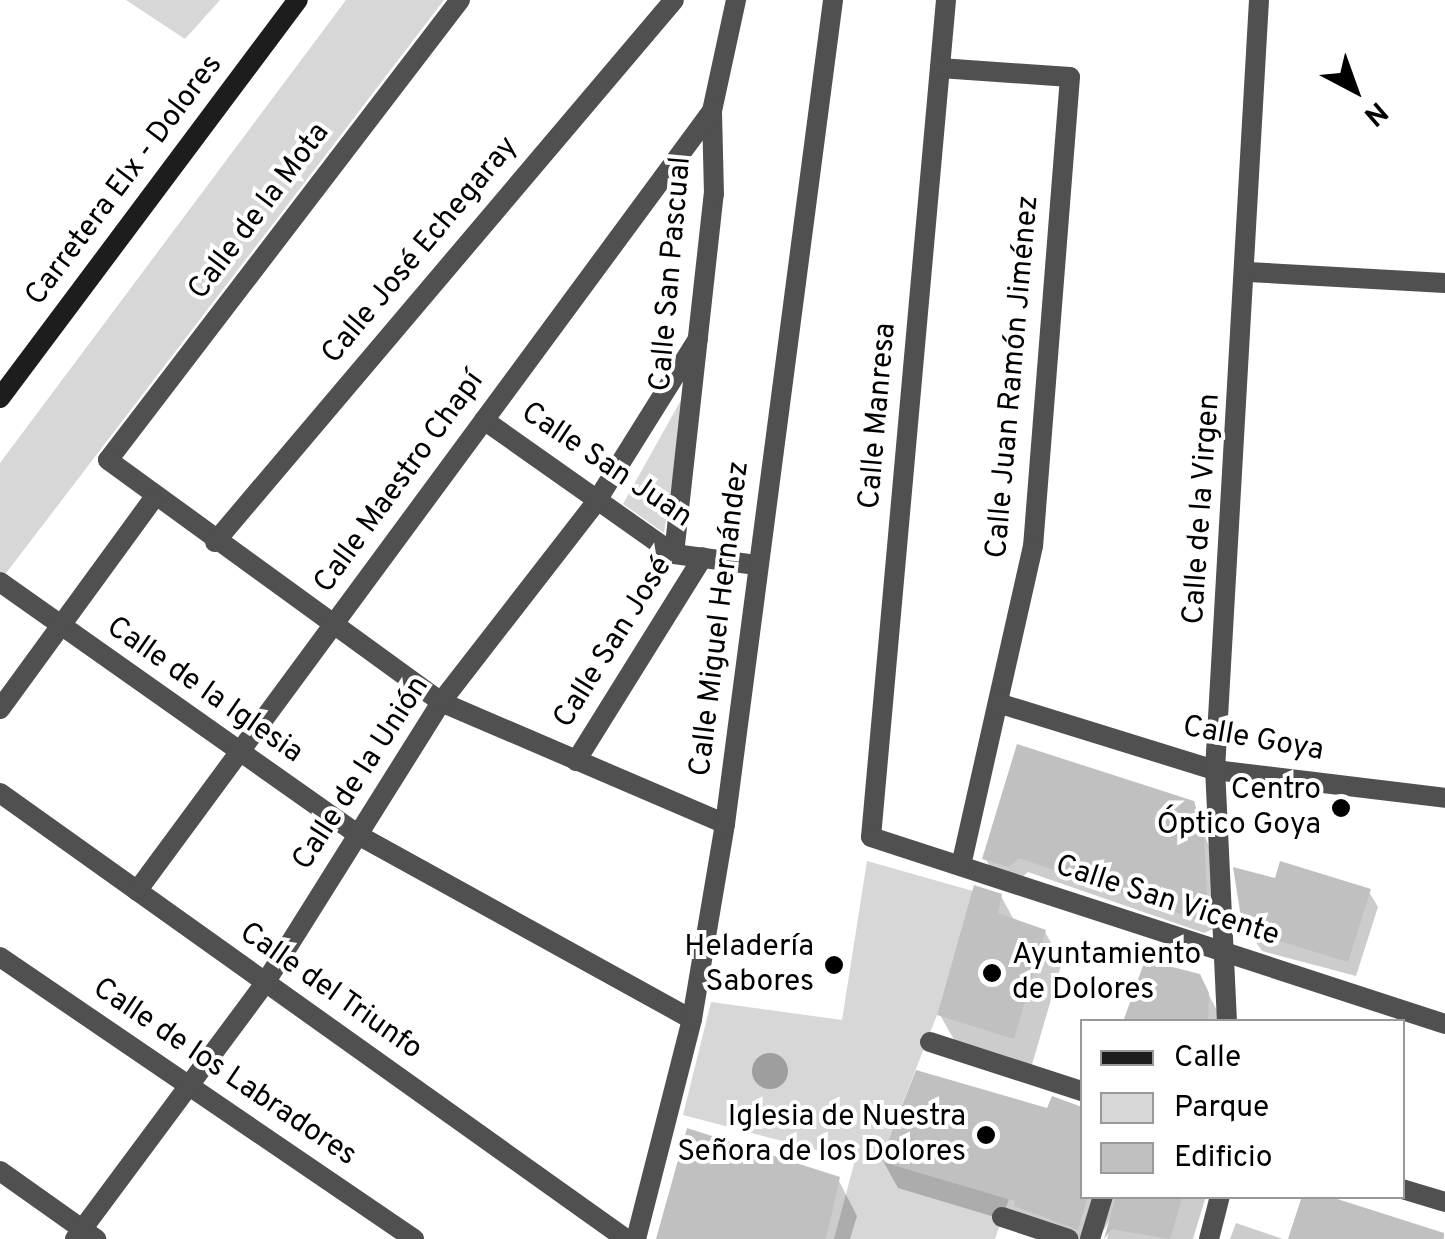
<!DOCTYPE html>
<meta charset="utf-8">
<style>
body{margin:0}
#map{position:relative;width:1445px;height:1239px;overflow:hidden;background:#fff;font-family:Overpass,sans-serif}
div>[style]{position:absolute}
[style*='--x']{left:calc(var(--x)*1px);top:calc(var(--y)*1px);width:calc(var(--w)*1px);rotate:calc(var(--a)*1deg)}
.green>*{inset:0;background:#d7d7d7}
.water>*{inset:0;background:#9e9e9e}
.round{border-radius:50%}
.shadow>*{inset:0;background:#0003}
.building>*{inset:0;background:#c0c0c0}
.street>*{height:20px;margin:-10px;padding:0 10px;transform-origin:10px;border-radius:10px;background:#505050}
.secondary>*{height:20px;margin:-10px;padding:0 10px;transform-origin:10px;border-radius:10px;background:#1d1d1d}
.dots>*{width:28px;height:28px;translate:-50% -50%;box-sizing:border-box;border:5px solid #fff;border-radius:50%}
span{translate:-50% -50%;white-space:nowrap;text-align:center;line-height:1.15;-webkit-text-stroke:8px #fff;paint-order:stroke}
.street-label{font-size:30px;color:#000}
.poi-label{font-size:30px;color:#000}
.right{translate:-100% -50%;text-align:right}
.left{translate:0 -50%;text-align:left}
.legend{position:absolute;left:1080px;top:1019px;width:325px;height:180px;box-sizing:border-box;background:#fff;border:2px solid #999;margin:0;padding:12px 18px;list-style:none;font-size:30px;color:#000}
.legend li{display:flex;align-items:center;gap:20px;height:50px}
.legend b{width:50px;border:2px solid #999}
.north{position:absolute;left:1305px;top:40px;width:100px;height:100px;-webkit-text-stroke:8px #fff;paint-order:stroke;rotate:139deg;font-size:28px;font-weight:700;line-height:40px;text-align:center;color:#000}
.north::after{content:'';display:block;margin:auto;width:35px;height:45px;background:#000;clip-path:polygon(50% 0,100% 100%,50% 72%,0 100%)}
</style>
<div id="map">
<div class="green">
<i style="clip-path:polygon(126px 0,220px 0,185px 39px)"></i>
<i style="clip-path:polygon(346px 0,444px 0,0 581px,0 463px)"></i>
<i style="clip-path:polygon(686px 391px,664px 533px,623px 504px)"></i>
<i style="clip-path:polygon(867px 861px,973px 891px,937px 1015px,880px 1161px,1009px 1199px,995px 1239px,834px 1239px,855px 1160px,683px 1115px,711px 1002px,842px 1020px)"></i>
</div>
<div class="water">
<i class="round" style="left:752px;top:1053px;width:36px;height:36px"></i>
</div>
<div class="shadow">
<i style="clip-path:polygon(1193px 803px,1211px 852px,1215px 928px,1204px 933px,1028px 872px,1018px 881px,993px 873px,985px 858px)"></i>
<i style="clip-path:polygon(1277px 881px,1369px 892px,1378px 907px,1356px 976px,1262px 951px,1242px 922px)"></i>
<i style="clip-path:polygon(1001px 896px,1015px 922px,1045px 932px,1062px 962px,1031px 1068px,957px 1045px,940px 1015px)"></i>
<i style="clip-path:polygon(1199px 976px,1223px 1022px,1125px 1022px)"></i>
<i style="clip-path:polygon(1053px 1099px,1082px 1109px,1082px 1196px,1206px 1196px,1193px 1239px,1107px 1239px,1114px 1212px,1099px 1239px,1047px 1239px,1028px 1227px,898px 1188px,883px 1161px,1048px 1111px)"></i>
<i style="clip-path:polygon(838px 1179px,857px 1216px,850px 1239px,660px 1239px)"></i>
<i style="clip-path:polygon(1236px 1223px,1283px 1239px,1230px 1239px)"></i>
</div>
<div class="building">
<i style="clip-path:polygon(1017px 744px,1194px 801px,1204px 835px,1208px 914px,1195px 919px,1019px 858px,1009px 867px,982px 859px)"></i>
<i style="clip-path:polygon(1280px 861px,1371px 889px,1348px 962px,1243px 930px,1233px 867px,1275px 878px)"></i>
<i style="clip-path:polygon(974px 885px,1002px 894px,998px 913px,1046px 930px,1014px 1039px,937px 1015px)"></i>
<i style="clip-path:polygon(1145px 960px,1200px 974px,1209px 993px,1208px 1022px,1123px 1022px)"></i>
<i style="clip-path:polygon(916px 1070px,1047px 1108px,1052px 1096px,1082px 1107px,1082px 1196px,1088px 1196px,1078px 1230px,1014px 1206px,1015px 1201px,880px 1161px)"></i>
<i style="clip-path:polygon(687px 1128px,840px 1177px,826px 1239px,656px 1239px)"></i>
<i style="clip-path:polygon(1116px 1196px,1183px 1196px,1170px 1239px,1112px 1229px,1104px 1239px)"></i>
<i style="clip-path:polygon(1302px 1196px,1328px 1196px,1444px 1233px,1444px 1239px,1288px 1239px)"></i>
</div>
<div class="street">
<i style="--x:460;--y:0;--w:579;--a:127.42"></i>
<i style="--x:108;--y:460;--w:412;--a:36"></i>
<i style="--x:441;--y:702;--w:309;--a:23.2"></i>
<i style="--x:946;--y:0;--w:840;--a:95.12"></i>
<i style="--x:871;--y:837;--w:604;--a:18.04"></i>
<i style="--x:940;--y:68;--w:130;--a:4"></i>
<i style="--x:1070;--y:77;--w:470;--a:94.5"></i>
<i style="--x:1033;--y:546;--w:328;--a:102.7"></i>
<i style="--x:1248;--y:272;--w:197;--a:3.2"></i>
<i style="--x:484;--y:420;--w:232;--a:35.2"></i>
<i style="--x:674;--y:554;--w:83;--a:7.6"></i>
<i style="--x:215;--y:542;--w:710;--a:-49.74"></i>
<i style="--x:674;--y:554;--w:362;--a:-83.7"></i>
<i style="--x:714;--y:194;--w:83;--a:-91.4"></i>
<i style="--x:712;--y:111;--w:114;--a:-77.8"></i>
<i style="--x:0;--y:582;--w:438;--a:35.2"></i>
<i style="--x:358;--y:835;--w:381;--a:28.9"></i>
<i style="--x:998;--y:703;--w:227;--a:17.2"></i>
<i style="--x:1215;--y:770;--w:232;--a:6.9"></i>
<i style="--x:0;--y:709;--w:261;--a:-53.9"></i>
<i style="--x:576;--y:761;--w:240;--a:-58.1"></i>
<i style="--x:0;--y:793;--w:769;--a:35.47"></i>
<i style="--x:137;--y:891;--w:969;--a:-53.6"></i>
<i style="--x:0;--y:957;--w:501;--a:34.26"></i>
<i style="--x:1227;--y:1022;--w:252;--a:-92.7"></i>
<i style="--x:1215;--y:770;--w:771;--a:-86.73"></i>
<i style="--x:930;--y:1042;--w:160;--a:17.9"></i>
<i style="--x:0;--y:1171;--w:118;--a:35.3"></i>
<i style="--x:1402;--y:1189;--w:45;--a:16.8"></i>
<i style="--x:1002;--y:1217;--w:70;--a:18.4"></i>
<i style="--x:75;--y:1239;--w:319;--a:-53.4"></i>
<i style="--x:265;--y:983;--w:332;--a:-57.9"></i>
<i style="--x:441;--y:702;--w:253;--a:-52.2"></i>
<i style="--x:596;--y:502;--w:192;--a:-58"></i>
<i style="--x:636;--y:1239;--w:227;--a:-75.7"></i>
<i style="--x:692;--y:1019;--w:198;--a:-80.4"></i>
<i style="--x:725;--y:824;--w:831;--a:-82.53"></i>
<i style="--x:1090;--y:1239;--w:45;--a:-73.2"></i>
<i style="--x:1209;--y:1239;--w:44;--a:-75.7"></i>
</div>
<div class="secondary">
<i style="--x:0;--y:398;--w:497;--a:-53.2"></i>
</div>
<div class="dots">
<i style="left:1341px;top:808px;background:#000"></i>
<i style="left:834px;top:965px;background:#000"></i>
<i style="left:992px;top:973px;background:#000"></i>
<i style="left:986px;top:1135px;background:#000"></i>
</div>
<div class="street-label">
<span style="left:125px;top:181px;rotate:-53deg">Carretera Elx - Dolores</span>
<span style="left:260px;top:212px;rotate:-53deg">Calle de la Mota</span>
<span style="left:421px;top:251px;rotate:-50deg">Calle José Echegaray</span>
<span style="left:672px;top:274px;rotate:-85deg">Calle San Pascual</span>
<span style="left:1014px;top:377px;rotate:-85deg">Calle Juan Ramón Jiménez</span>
<span style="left:879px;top:416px;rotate:-85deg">Calle Manresa</span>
<span style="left:606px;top:466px;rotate:34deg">Calle San Juan</span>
<span style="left:400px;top:483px;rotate:-54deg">Calle Maestro Chapí</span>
<span style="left:1203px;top:509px;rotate:-86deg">Calle de la Virgen</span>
<span style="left:721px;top:619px;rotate:-83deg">Calle Miguel Hernández</span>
<span style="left:614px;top:643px;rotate:-58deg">Calle San José</span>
<span style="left:204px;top:691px;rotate:35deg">Calle de la Iglesia</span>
<span style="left:1253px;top:740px;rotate:10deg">Calle Goya</span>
<span style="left:362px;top:774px;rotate:-57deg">Calle de la Unión</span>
<span style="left:1167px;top:902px;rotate:18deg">Calle San Vicente</span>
<span style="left:330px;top:992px;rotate:35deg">Calle del Triunfo</span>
<span style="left:224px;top:1073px;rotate:34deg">Calle de los Labradores</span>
</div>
<div class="poi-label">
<span class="right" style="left:1321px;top:808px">Centro<br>Óptico Goya</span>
<span class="right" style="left:814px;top:965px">Heladería<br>Sabores</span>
<span class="left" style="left:1012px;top:973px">Ayuntamiento<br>de Dolores</span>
<span class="right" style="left:966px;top:1135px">Iglesia de Nuestra<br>Señora de los Dolores</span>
</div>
<ul class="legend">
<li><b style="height:12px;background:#1d1d1d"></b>Calle</li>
<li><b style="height:28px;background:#d7d7d7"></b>Parque</li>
<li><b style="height:28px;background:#c0c0c0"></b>Edificio</li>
</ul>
<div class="north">N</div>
</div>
